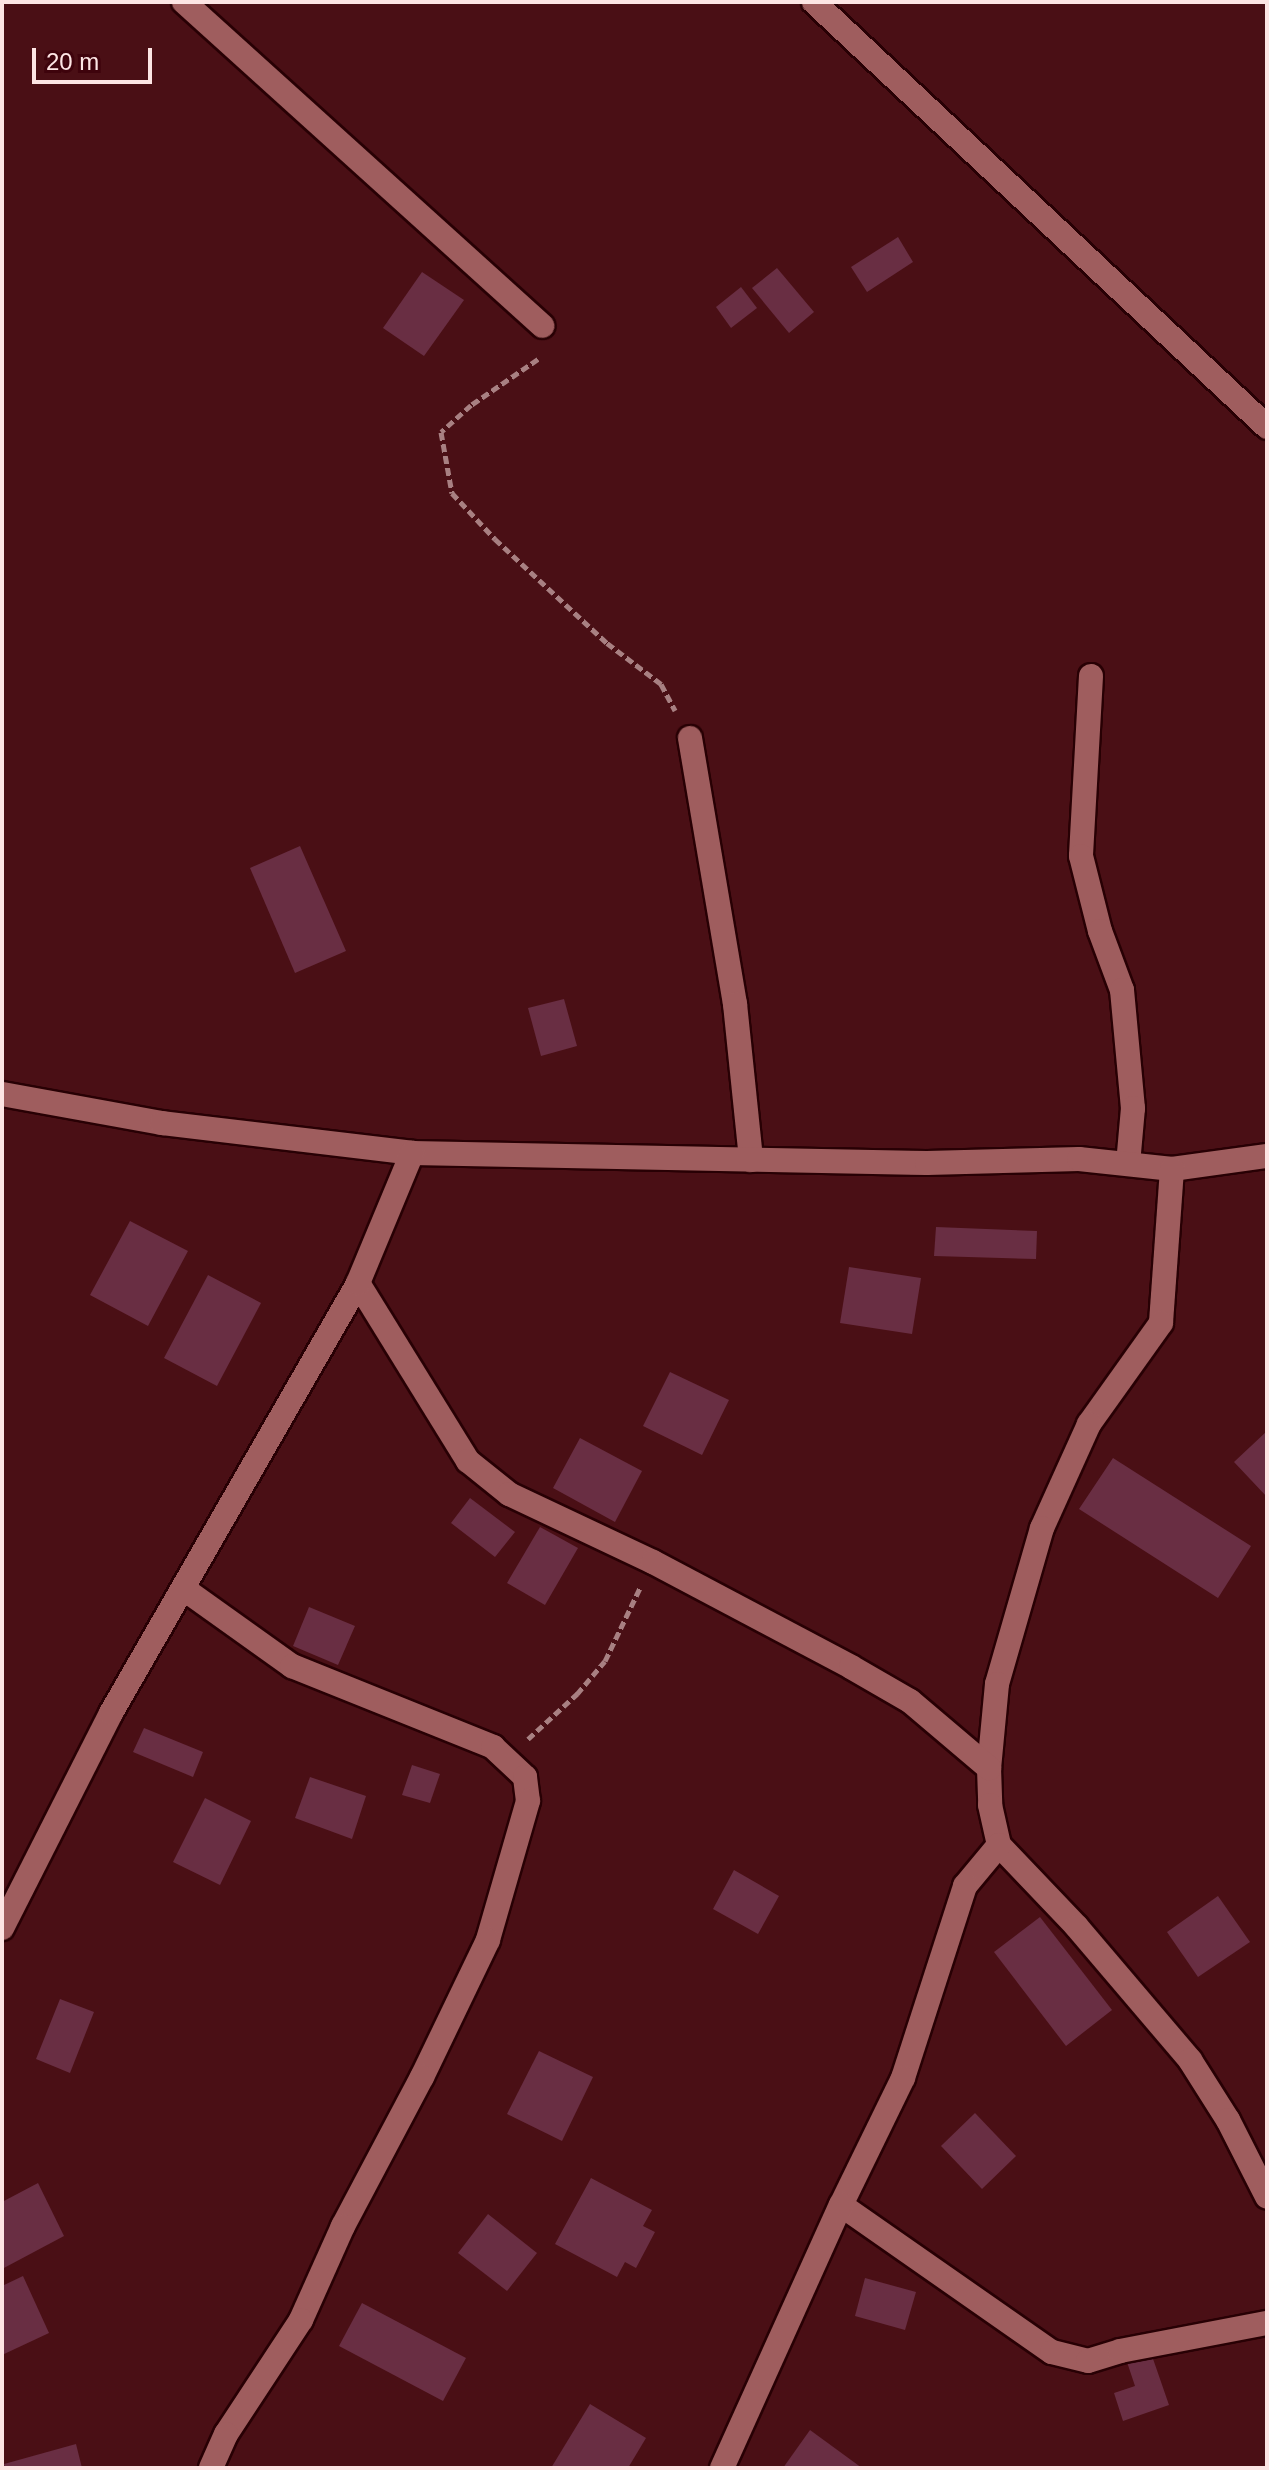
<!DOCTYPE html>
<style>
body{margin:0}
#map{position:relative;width:1269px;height:2470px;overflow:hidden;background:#4a0f15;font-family:Helvetica,sans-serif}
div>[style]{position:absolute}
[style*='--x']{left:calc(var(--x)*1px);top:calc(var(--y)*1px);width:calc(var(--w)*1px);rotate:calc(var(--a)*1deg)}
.building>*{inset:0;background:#692e43}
.path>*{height:5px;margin-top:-2.5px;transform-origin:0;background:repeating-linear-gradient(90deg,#a88082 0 8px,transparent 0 12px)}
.roads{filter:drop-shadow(2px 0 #280004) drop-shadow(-2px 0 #280004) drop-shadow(0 2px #280004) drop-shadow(0 -2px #280004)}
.minor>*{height:24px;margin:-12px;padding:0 12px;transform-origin:12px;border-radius:12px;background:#9f5d5e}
span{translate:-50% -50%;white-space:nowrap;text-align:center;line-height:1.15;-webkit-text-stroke:6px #3e030c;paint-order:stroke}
.frame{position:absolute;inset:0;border:4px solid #fde5e4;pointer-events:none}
.scale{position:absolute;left:32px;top:48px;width:120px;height:36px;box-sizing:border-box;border:4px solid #fde5e4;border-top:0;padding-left:10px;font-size:24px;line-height:28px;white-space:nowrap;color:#fde5e4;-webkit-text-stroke:6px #3e030c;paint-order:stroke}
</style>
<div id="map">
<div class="building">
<i style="clip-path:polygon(898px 237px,913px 262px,867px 292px,851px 267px)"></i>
<i style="clip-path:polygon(777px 268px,814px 312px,789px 333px,752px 288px)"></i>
<i style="clip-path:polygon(422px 272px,464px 300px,424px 356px,383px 328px)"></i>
<i style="clip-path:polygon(741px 287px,757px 308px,731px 328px,716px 307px)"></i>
<i style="clip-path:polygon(300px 846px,346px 951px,295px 973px,250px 868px)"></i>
<i style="clip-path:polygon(564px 999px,577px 1046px,541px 1056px,528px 1008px)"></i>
<i style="clip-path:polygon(130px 1221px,188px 1251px,148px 1326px,90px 1295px)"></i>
<i style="clip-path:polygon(936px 1227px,1037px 1231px,1036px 1259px,934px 1256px)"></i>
<i style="clip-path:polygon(849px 1267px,921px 1278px,912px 1334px,840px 1323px)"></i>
<i style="clip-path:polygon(208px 1275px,261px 1303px,217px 1386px,164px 1358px)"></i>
<i style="clip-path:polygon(670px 1372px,729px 1400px,702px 1455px,643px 1426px)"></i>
<i style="clip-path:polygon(1267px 1431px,1267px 1497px,1234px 1462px)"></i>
<i style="clip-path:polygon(580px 1438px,642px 1471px,615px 1522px,553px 1488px)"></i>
<i style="clip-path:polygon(1113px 1458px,1251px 1546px,1218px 1598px,1079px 1509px)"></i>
<i style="clip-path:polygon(470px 1498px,515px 1532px,495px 1557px,451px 1523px)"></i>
<i style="clip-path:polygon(540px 1527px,578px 1548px,545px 1605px,507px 1583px)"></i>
<i style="clip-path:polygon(309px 1607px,355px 1626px,338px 1665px,293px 1646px)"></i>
<i style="clip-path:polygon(144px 1728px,203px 1752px,193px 1777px,133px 1752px)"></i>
<i style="clip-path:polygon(412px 1765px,440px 1774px,430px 1803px,402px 1795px)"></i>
<i style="clip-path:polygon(310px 1777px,366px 1796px,352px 1839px,295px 1818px)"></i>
<i style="clip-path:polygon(205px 1798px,251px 1821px,220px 1885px,173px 1862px)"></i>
<i style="clip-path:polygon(734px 1870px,779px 1896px,758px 1934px,713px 1909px)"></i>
<i style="clip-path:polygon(1218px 1896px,1250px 1942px,1198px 1977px,1167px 1932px)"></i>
<i style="clip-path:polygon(1040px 1917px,1112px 2010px,1066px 2046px,994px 1952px)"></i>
<i style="clip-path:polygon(60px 1999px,94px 2012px,70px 2073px,36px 2059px)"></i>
<i style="clip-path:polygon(539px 2051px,593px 2077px,562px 2141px,507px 2114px)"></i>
<i style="clip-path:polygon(975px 2113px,1016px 2156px,982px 2189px,941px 2146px)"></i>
<i style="clip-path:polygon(591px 2178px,652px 2210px,643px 2226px,655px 2232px,636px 2268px,625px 2262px,617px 2277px,555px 2244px)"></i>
<i style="clip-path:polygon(38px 2183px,64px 2236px,2px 2269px,2px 2202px)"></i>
<i style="clip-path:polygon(488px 2214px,537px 2253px,507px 2291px,458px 2253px)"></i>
<i style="clip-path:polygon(23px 2276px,49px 2333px,2px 2355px,2px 2286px)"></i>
<i style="clip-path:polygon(865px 2278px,916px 2292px,905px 2330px,855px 2316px)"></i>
<i style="clip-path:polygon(362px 2303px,466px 2358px,443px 2401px,339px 2346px)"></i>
<i style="clip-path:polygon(1151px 2353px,1169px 2405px,1123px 2421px,1114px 2393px,1135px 2386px,1127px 2362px)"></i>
<i style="clip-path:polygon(590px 2404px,646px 2438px,628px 2468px,551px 2468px)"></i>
<i style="clip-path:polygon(810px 2430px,862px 2468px,783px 2468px)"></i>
<i style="clip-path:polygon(76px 2444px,82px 2468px,5px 2468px,4px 2464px)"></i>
</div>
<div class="path">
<i style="--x:538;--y:359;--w:81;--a:145.5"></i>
<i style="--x:471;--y:405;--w:40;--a:138"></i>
<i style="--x:441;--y:432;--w:62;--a:79.8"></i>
<i style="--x:452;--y:493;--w:63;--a:46.9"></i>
<i style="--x:495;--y:539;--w:153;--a:42.9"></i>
<i style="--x:607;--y:643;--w:68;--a:37.2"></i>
<i style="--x:661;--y:684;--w:30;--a:62"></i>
<i style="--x:528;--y:1739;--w:67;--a:-42.6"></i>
<i style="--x:577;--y:1694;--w:43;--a:-49.7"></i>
<i style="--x:605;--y:1661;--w:81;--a:-64.4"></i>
</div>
<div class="roads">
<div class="minor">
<i style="--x:184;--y:2;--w:483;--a:42.1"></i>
<i style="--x:814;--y:2;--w:621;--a:43.17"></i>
<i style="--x:1091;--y:676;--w:180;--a:93.2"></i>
<i style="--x:1081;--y:856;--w:77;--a:75.8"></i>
<i style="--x:1100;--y:931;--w:63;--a:69.6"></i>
<i style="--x:1122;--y:990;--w:119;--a:84.7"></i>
<i style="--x:1133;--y:1108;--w:56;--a:95.1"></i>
<i style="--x:690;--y:738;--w:270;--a:80.4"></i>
<i style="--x:735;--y:1004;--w:157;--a:84.1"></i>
<i style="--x:2;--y:1094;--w:163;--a:10.3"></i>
<i style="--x:162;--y:1123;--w:252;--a:6.8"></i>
<i style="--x:412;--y:1153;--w:515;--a:1.11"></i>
<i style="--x:927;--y:1163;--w:152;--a:-1.5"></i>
<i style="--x:1079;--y:1159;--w:94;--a:6.1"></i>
<i style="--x:1172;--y:1169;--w:96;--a:-7.8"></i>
<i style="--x:1172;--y:1169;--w:154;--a:94.1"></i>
<i style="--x:1161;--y:1323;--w:124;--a:125.5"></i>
<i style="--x:1089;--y:1424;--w:114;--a:114.3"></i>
<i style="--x:1042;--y:1528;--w:162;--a:106.1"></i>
<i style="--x:997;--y:1684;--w:84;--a:95.4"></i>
<i style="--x:989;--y:1768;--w:37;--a:88"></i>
<i style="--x:990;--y:1805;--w:41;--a:77.3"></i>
<i style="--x:999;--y:1845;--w:113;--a:46.4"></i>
<i style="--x:1077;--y:1927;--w:175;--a:49.6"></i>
<i style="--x:1190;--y:2060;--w:71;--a:57.7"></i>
<i style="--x:1228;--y:2120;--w:86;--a:63.1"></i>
<i style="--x:358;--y:1283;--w:209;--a:58.3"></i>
<i style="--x:468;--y:1461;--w:53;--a:38.8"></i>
<i style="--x:509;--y:1494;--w:159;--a:25.3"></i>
<i style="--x:653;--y:1562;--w:224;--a:27.9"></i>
<i style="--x:851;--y:1667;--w:68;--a:30"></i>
<i style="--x:910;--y:1701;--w:104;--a:40.3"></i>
<i style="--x:184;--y:1589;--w:133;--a:35.5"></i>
<i style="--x:292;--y:1666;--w:217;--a:21.9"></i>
<i style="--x:493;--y:1747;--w:44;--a:43.2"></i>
<i style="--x:525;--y:1777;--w:24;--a:83"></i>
<i style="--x:528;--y:1801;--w:145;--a:106.1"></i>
<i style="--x:488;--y:1940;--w:152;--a:115.7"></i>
<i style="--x:422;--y:2077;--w:169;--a:117.9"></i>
<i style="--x:343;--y:2226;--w:103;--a:114.1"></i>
<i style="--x:301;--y:2320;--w:136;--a:123.3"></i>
<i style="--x:226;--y:2434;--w:37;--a:114"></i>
<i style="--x:999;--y:1845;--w:53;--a:129.7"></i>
<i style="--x:965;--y:1886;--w:202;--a:107.9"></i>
<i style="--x:903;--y:2078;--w:141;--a:116"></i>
<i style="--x:841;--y:2205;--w:257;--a:34.9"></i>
<i style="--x:1052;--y:2352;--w:37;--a:14"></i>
<i style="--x:1088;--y:2361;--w:34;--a:-17"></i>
<i style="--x:1120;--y:2351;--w:150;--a:-10.8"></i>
<i style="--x:2;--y:1928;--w:241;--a:-63.1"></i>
<i style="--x:111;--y:1713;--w:496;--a:-60.1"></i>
<i style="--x:358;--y:1283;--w:141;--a:-67.4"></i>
<i style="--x:722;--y:2468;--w:289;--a:-65.7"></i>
</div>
</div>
<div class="frame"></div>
<div class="scale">20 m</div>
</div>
